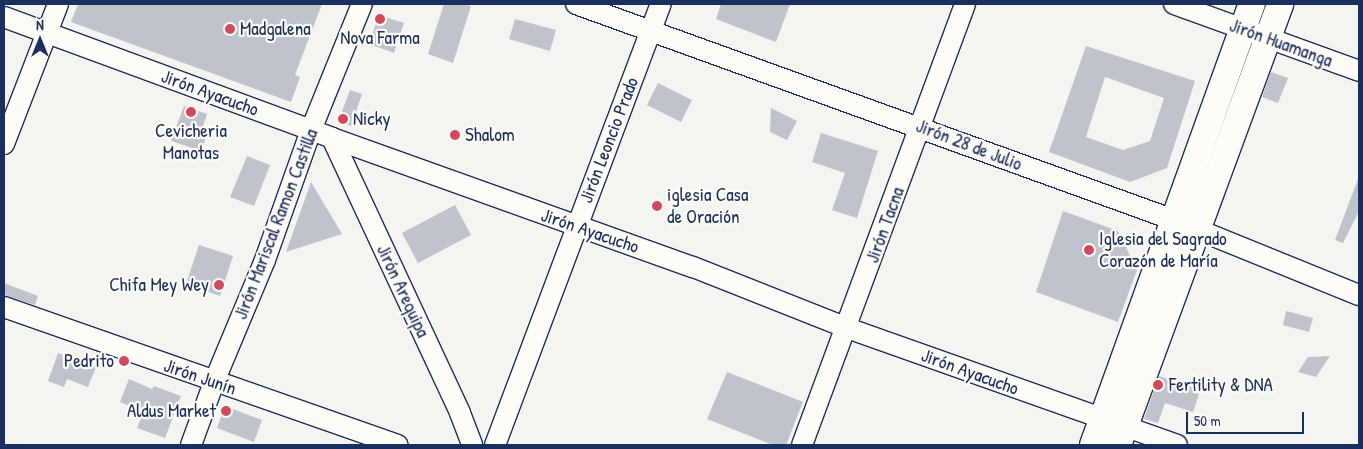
<!DOCTYPE html>
<meta charset="utf-8">
<style>
body{margin:0}
#map{position:relative;width:1363px;height:449px;overflow:hidden;background:#f4f4f1;font-family:"Patrick Hand",sans-serif}
div>[style]{position:absolute}
[style*='--x']{left:calc(var(--x)*1px);top:calc(var(--y)*1px);width:calc(var(--w)*1px);rotate:calc(var(--a)*1deg)}
.building>*{inset:0;background:#bfc3cc}
.roads{filter:drop-shadow(1px 0 #1b2f5e) drop-shadow(-1px 0 #1b2f5e) drop-shadow(0 1px #1b2f5e) drop-shadow(0 -1px #1b2f5e)}
.minor>*{height:20px;margin:-10px;padding:0 10px;transform-origin:10px;border-radius:10px;background:#fdfcf7}
.major>*{height:26px;margin:-13px;padding:0 13px;transform-origin:13px;border-radius:13px;background:#fdfcf7}
.dots>*{width:14px;height:14px;translate:-50% -50%;box-sizing:border-box;border:2px solid #fdfcf7;border-radius:50%}
span{translate:-50% -50%;white-space:nowrap;text-align:center;line-height:1.15;-webkit-text-stroke:4.5px #fdfcf7;paint-order:stroke}
.poi-label{font-size:19px;color:#1b2f5e}
.left{translate:0 -50%;text-align:left}
.right{translate:-100% -50%;text-align:right}
.street-label{font-size:19px;color:#1b2f5e}
.frame{position:absolute;inset:0;border:5px solid #1b2f5e;pointer-events:none}
.north{position:absolute;left:15px;top:15px;width:50px;height:50px;-webkit-text-stroke:4px #fdfcf7;paint-order:stroke;rotate:0deg;font-size:14px;font-weight:700;line-height:20px;text-align:center;color:#1b2f5e}
.north::after{content:'';display:block;margin:auto;width:18px;height:22px;background:#1b2f5e;clip-path:polygon(50% 0,100% 100%,50% 72%,0 100%)}
.scale{position:absolute;left:1186px;top:412px;width:118px;height:22px;box-sizing:border-box;border:2px solid #1b2f5e;border-top:0;padding-left:6px;font-size:15px;line-height:18px;white-space:nowrap;color:#1b2f5e;-webkit-text-stroke:4px #fdfcf7;paint-order:stroke}
</style>
<div id="map">
<div class="building">
<i style="clip-path:polygon(78px 4px,322px 4px,295px 75px,300px 77px,291px 102px,71px 22px)"></i>
<i style="clip-path:polygon(444px 4px,463px 4px,471px 6px,453px 63px,428px 54px)"></i>
<i style="clip-path:polygon(721px 4px,790px 4px,776px 42px,716px 19px)"></i>
<i style="clip-path:polygon(379px 15px,404px 23px,394px 53px,369px 44px)"></i>
<i style="clip-path:polygon(515px 19px,556px 30px,550px 51px,509px 39px)"></i>
<i style="clip-path:polygon(evenodd,1086px 46px,1195px 81px,1167px 168px,1130px 182px,1049px 152px,1086px 46px,1105px 77px,1164px 98px,1150px 141px,1123px 150px,1086px 137px,1105px 77px)"></i>
<i style="clip-path:polygon(1271px 72px,1288px 78px,1278px 103px,1262px 97px)"></i>
<i style="clip-path:polygon(658px 83px,692px 100px,681px 122px,647px 105px)"></i>
<i style="clip-path:polygon(350px 90px,362px 94px,351px 126px,342px 123px,340px 117px)"></i>
<i style="clip-path:polygon(184px 106px,207px 114px,201px 133px,207px 135px,201px 151px,171px 141px)"></i>
<i style="clip-path:polygon(771px 108px,797px 121px,787px 140px,770px 132px)"></i>
<i style="clip-path:polygon(821px 133px,878px 151px,857px 218px,832px 210px,845px 173px,812px 162px)"></i>
<i style="clip-path:polygon(247px 156px,270px 165px,254px 206px,230px 197px)"></i>
<i style="clip-path:polygon(1358px 179px,1359px 211px,1343px 243px,1335px 240px)"></i>
<i style="clip-path:polygon(311px 182px,342px 234px,286px 252px)"></i>
<i style="clip-path:polygon(455px 205px,471px 235px,418px 263px,402px 233px)"></i>
<i style="clip-path:polygon(1063px 211px,1118px 231px,1137px 270px,1118px 322px,1036px 292px)"></i>
<i style="clip-path:polygon(199px 245px,233px 256px,220px 296px,186px 284px)"></i>
<i style="clip-path:polygon(4px 283px,38px 296px,35px 305px,4px 295px)"></i>
<i style="clip-path:polygon(1286px 311px,1313px 318px,1309px 332px,1283px 325px)"></i>
<i style="clip-path:polygon(58px 353px,96px 367px,88px 387px,67px 379px,64px 387px,48px 381px)"></i>
<i style="clip-path:polygon(1330px 356px,1316px 377px,1298px 372px,1308px 357px)"></i>
<i style="clip-path:polygon(727px 372px,803px 402px,786px 445px,773px 445px,707px 419px)"></i>
<i style="clip-path:polygon(1159px 376px,1196px 388px,1195px 393px,1199px 394px,1193px 412px,1165px 403px,1158px 423px,1144px 419px)"></i>
<i style="clip-path:polygon(129px 379px,152px 389px,154px 386px,181px 396px,165px 438px,137px 428px,144px 412px,120px 402px)"></i>
<i style="clip-path:polygon(225px 406px,262px 420px,254px 442px,217px 428px)"></i>
</div>
<div class="roads">
<div class="minor">
<i style="--x:576;--y:4;--w:636;--a:19.86"></i>
<i style="--x:1174;--y:220;--w:200;--a:22.1"></i>
<i style="--x:1174;--y:4;--w:197;--a:19.9"></i>
<i style="--x:4;--y:17;--w:350;--a:20.2"></i>
<i style="--x:332;--y:138;--w:383;--a:19.7"></i>
<i style="--x:693;--y:267;--w:166;--a:21.6"></i>
<i style="--x:847;--y:328;--w:350;--a:19.5"></i>
<i style="--x:332;--y:138;--w:303;--a:65"></i>
<i style="--x:460;--y:413;--w:34;--a:69"></i>
<i style="--x:4;--y:144;--w:150;--a:-68.9"></i>
<i style="--x:4;--y:307;--w:417;--a:19.3"></i>
<i style="--x:191;--y:445;--w:67;--a:-69.9"></i>
<i style="--x:214;--y:382;--w:132;--a:-67.3"></i>
<i style="--x:265;--y:260;--w:138;--a:-70.5"></i>
<i style="--x:311;--y:130;--w:136;--a:-68"></i>
<i style="--x:495;--y:445;--w:471;--a:-69.4"></i>
<i style="--x:802;--y:445;--w:470;--a:-69.7"></i>
</div>
<div class="major">
<i style="--x:1093;--y:445;--w:469;--a:-70.2"></i>
<i style="--x:1118;--y:445;--w:470;--a:-69.8"></i>
</div>
</div>
<div class="dots">
<i style="left:380px;top:19px;background:#d1495b"></i>
<i style="left:230px;top:29px;background:#d1495b"></i>
<i style="left:191px;top:112px;background:#d1495b"></i>
<i style="left:343px;top:119px;background:#d1495b"></i>
<i style="left:455px;top:135px;background:#d1495b"></i>
<i style="left:657px;top:206px;background:#d1495b"></i>
<i style="left:1089px;top:250px;background:#d1495b"></i>
<i style="left:219px;top:285px;background:#d1495b"></i>
<i style="left:124px;top:361px;background:#d1495b"></i>
<i style="left:1158px;top:385px;background:#d1495b"></i>
<i style="left:226px;top:411px;background:#d1495b"></i>
</div>
<div class="poi-label">
<span class="left" style="left:240px;top:29px">Madgalena</span>
<span style="left:380px;top:38px">Nova Farma</span>
<span class="left" style="left:353px;top:119px">Nicky</span>
<span style="left:191px;top:142px">Cevicheria<br>Manotas</span>
<span class="left" style="left:465px;top:135px">Shalom</span>
<span class="left" style="left:667px;top:206px">iglesia Casa<br>de Oración</span>
<span class="left" style="left:1099px;top:250px">Iglesia del Sagrado<br>Corazón de María</span>
<span class="right" style="left:209px;top:285px">Chifa Mey Wey</span>
<span class="right" style="left:114px;top:361px">Pedrito</span>
<span class="left" style="left:1169px;top:385px">Fertility &amp; DNA</span>
<span class="right" style="left:216px;top:411px">Aldus Market</span>
</div>
<div class="street-label">
<span style="left:1281px;top:43px;rotate:20deg">Jirón Huamanga</span>
<span style="left:210px;top:93px;rotate:20deg">Jirón Ayacucho</span>
<span style="left:609px;top:140px;rotate:-69deg">Jirón Leoncio Prado</span>
<span style="left:969px;top:145px;rotate:21deg">Jirón 28 de Julio</span>
<span style="left:276px;top:224px;rotate:-69deg">Jirón Mariscal Ramon Castilla</span>
<span style="left:885px;top:225px;rotate:-70deg">Jirón Tacna</span>
<span style="left:590px;top:231px;rotate:19deg">Jirón Ayacucho</span>
<span style="left:403px;top:291px;rotate:65deg">Jirón Arequipa</span>
<span style="left:970px;top:372px;rotate:20deg">Jirón Ayacucho</span>
<span style="left:200px;top:377px;rotate:19deg">Jirón Junín</span>
</div>
<div class="frame"></div>
<div class="north">N</div>
<div class="scale">50 m</div>
</div>
